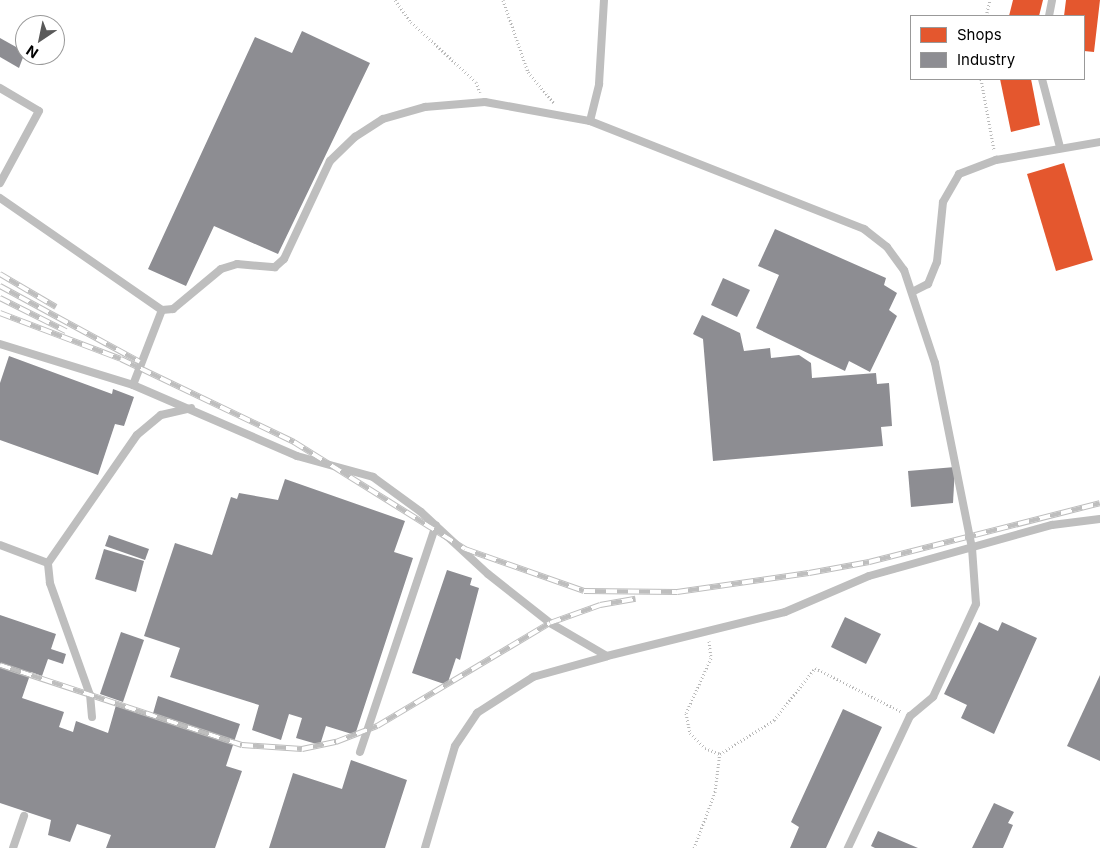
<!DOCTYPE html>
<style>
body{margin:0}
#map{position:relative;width:1100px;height:848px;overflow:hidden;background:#fff;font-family:Inter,sans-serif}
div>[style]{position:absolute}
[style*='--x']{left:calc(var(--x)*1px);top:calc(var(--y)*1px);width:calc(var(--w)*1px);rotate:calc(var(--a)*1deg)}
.shops>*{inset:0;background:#e4572e}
.industry>*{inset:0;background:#8d8d92}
.path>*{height:3px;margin-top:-1.5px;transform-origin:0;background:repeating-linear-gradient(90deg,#b9b9b9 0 1px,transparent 0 3.5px)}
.service>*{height:8px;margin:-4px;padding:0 4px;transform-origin:4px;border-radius:4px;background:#bebebe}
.rail>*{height:5.5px;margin-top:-2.75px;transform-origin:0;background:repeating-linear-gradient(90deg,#fff 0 11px,#bebebe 0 22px);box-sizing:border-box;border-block:1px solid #bebebe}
span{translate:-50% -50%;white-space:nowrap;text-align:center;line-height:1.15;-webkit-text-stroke:5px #fff;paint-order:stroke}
.legend{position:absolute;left:910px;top:15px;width:175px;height:65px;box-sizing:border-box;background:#fff;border:1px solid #999;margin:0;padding:6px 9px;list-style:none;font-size:15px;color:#000}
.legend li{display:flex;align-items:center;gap:10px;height:25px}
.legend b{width:25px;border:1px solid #999}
.north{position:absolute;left:15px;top:15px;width:50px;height:50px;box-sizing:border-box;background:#fff;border:1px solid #999;border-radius:50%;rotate:214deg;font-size:14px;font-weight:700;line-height:20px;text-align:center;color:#000}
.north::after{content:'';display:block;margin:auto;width:18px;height:22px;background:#595959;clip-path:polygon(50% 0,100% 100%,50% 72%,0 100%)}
</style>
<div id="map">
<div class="shops">
<i style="clip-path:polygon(1013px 0,1043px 0,1039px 16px,1009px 16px)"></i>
<i style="clip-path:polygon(1066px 0,1100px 0,1094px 52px,1084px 51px,1084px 16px,1064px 16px)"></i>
<i style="clip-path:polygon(1000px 79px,1031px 79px,1040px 125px,1011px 132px)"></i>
<i style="clip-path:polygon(1064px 163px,1093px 260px,1056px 271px,1027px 174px)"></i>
</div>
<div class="industry">
<i style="clip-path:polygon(302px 31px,370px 63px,278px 254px,214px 226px,186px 286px,148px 269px,255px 37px,292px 53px)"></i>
<i style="clip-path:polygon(0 38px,25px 52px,19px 68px,0 57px)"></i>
<i style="clip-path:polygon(775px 229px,886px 278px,884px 285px,897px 293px,889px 310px,897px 316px,870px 372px,849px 361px,845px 371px,756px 328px,779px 275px,758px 266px)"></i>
<i style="clip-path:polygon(723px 278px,750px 290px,737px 317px,711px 305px)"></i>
<i style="clip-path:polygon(702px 315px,740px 333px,744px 351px,770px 348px,771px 358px,799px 355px,811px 363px,812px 378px,876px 373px,877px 384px,889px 383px,892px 426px,881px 427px,883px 446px,713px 461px,703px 339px,693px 334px)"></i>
<i style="clip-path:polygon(9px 356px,112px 394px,113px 389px,134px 397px,124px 426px,115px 424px,98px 475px,0 440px,0 383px)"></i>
<i style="clip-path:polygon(955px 467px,953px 503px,911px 507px,908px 471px)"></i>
<i style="clip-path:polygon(285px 479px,405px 521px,394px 552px,413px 558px,355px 735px,326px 726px,320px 745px,296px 738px,302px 718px,289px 714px,281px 740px,252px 730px,259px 705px,170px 677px,180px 648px,144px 636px,175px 543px,212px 555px,231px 497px,237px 499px,239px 493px,278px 500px)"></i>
<i style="clip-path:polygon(109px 535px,149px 549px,145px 560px,105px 546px)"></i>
<i style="clip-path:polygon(104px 549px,144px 561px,136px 592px,95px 579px)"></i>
<i style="clip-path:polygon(447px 570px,472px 578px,470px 585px,479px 588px,460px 660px,456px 658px,447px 685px,412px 673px)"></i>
<i style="clip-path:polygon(0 615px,56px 634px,51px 649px,66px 654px,63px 664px,48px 659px,42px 676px,31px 672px,22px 698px,64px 712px,59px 727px,73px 732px,76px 721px,108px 733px,116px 705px,152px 717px,158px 696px,240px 724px,226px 766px,242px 771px,215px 848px,106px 848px,111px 835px,77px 824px,70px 842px,48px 835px,51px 820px,0 803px)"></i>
<i style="clip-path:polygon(845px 617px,881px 634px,866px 664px,831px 647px)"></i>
<i style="clip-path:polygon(979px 622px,998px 631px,1002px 622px,1037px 638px,994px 734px,961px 718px,967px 705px,944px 694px)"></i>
<i style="clip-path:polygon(121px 632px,144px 640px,123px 702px,100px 694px)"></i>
<i style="clip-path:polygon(1100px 675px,1100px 761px,1067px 746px)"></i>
<i style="clip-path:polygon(843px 709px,882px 727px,826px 848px,790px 848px,799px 827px,791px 822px)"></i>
<i style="clip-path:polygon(351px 760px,407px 780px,385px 848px,269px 848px,293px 773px,342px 789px)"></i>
<i style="clip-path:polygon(994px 803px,1014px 812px,1008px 823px,1013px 825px,1003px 848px,972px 848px)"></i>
<i style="clip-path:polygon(878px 831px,918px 848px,875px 848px,871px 846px)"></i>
</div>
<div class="path">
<i style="--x:395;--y:0;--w:27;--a:54"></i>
<i style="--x:411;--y:22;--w:88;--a:42.7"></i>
<i style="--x:476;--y:82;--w:11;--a:68"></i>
<i style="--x:503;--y:0;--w:76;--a:70.9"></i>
<i style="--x:528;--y:72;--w:40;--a:50"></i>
<i style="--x:986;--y:16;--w:16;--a:-76"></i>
<i style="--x:981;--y:79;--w:72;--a:79.6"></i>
<i style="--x:709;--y:641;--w:17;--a:83"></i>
<i style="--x:711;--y:658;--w:60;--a:114.4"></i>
<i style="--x:686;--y:713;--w:20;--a:79"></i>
<i style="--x:690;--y:733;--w:21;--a:45"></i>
<i style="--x:705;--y:748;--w:16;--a:22"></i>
<i style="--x:720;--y:754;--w:64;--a:-32.2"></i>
<i style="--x:774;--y:720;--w:66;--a:-51.7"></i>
<i style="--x:815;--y:668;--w:97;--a:26.8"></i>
<i style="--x:694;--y:848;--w:60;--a:-69.4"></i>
<i style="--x:715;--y:792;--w:38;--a:-83"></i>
</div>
<div class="service">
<i style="--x:1049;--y:16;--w:16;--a:-79"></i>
<i style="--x:1042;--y:79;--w:70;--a:75.2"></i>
<i style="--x:0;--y:88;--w:45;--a:30.5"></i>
<i style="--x:39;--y:111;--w:82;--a:118.4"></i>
<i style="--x:590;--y:121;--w:38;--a:-76"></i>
<i style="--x:599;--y:84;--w:84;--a:-86.6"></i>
<i style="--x:0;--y:198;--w:197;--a:34.7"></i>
<i style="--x:162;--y:310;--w:11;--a:-5"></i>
<i style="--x:173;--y:309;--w:62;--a:-39.8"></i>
<i style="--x:221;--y:269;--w:17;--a:-17"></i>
<i style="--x:237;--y:264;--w:38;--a:5"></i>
<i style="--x:275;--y:267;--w:12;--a:-42"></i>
<i style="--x:284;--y:259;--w:108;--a:-64.9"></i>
<i style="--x:330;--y:161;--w:35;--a:-44"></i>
<i style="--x:355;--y:137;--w:33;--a:-33"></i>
<i style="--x:383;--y:119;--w:44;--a:-15.9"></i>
<i style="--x:425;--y:107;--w:60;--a:-4.8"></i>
<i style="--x:485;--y:102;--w:107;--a:10.3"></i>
<i style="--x:590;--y:121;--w:295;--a:21.5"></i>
<i style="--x:864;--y:229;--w:29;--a:38"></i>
<i style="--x:887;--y:247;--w:29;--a:54"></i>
<i style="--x:904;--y:270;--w:98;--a:71.6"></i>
<i style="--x:935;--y:363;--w:189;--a:78.7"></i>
<i style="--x:972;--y:548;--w:56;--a:85.9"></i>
<i style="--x:976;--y:604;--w:102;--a:114.8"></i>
<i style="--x:933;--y:697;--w:30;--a:140"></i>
<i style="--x:910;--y:716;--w:146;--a:115.2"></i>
<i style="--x:912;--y:292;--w:18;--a:-27"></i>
<i style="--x:928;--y:284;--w:24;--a:-68"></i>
<i style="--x:937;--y:262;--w:60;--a:-84.3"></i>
<i style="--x:943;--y:202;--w:32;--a:-60"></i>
<i style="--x:959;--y:174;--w:40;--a:-21"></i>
<i style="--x:996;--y:160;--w:106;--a:-9.8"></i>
<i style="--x:0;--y:344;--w:139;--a:17.1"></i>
<i style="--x:133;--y:385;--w:179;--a:23.4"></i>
<i style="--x:297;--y:456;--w:79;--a:15.4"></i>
<i style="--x:373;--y:477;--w:59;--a:36.1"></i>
<i style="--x:421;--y:512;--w:91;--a:42.8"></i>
<i style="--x:488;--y:574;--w:79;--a:38.3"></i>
<i style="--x:550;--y:623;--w:66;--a:30.1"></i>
<i style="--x:607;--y:656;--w:183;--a:-13.9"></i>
<i style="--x:785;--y:612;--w:91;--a:-23.2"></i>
<i style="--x:869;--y:576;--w:190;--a:-15.6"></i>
<i style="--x:1052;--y:525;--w:48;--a:-7.1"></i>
<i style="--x:133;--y:385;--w:80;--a:-68.9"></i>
<i style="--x:0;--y:545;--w:51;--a:20.6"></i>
<i style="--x:92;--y:717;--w:22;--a:-95"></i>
<i style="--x:90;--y:695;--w:119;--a:-109.7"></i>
<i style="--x:50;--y:583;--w:20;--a:-96"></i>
<i style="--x:48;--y:563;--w:156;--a:-55.2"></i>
<i style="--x:137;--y:435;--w:31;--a:-40"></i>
<i style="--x:161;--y:415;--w:31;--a:-13"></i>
<i style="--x:360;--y:752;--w:239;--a:-71.5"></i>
<i style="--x:13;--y:848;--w:34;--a:-71"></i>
<i style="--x:425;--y:848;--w:106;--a:-73.6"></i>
<i style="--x:455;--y:746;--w:40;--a:-56"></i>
<i style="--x:477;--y:713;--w:67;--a:-32.7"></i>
<i style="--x:533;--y:677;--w:75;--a:-15.5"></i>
</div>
<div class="rail">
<i style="--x:0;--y:274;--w:65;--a:30.5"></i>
<i style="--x:0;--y:286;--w:159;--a:28.5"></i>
<i style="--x:0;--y:298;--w:74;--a:26.6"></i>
<i style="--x:0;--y:313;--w:129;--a:20.8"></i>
<i style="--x:121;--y:359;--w:192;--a:25.6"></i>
<i style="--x:294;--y:442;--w:202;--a:32"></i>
<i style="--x:465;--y:549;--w:126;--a:19.4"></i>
<i style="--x:584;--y:591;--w:93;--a:0.6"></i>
<i style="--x:677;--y:592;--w:133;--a:-8.2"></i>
<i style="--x:809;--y:573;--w:61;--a:-10.4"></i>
<i style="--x:869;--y:562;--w:238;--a:-14.3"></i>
<i style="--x:0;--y:665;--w:255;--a:18.3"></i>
<i style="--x:242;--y:745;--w:60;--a:3.8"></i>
<i style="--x:302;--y:749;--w:35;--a:-12"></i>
<i style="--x:336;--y:742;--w:44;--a:-21.3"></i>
<i style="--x:377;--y:726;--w:201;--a:-30.8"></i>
<i style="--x:550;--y:623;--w:53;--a:-19.8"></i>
<i style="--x:600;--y:605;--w:36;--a:-10"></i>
</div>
<ul class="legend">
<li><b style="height:14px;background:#e4572e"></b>Shops</li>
<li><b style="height:14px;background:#8d8d92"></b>Industry</li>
</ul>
<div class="north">N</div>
</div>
